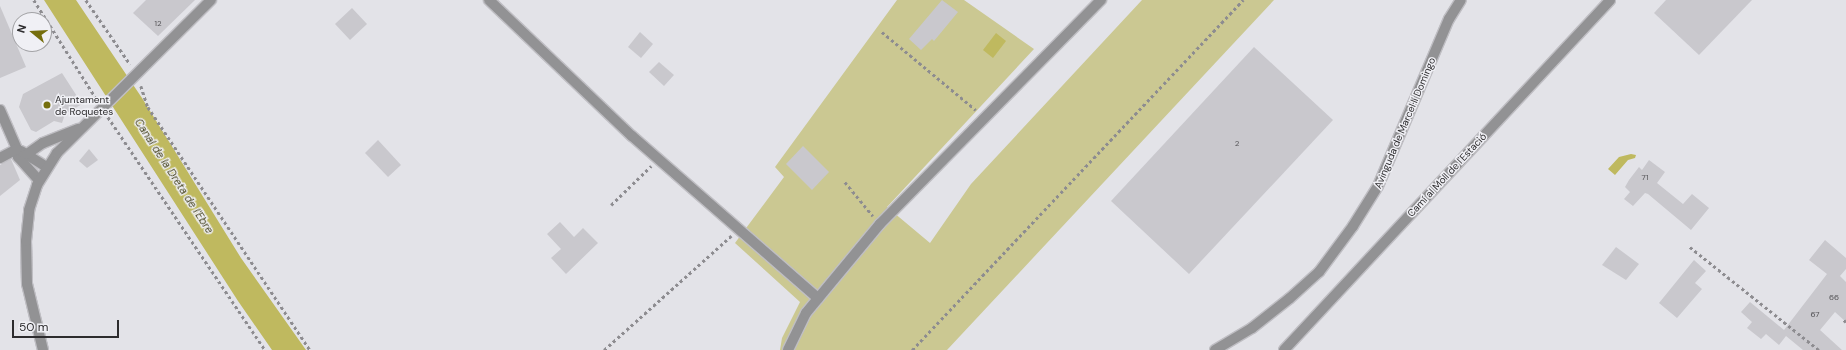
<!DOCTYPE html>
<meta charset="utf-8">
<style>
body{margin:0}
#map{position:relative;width:1846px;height:350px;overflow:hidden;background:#e3e3e8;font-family:"DM Sans",sans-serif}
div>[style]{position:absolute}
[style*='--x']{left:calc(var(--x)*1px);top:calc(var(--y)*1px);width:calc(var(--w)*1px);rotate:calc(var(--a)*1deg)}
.green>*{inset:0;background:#cbc892}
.water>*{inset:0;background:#bfb95f}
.building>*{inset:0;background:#c9c8cd}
.path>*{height:2.5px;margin-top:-1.25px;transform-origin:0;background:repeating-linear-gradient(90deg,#8d8c90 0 3px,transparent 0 6px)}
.roads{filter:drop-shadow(1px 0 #bfbec3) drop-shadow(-1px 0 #bfbec3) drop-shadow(0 1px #bfbec3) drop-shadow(0 -1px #bfbec3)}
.minor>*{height:10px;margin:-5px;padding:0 5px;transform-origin:5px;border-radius:5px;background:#929294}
.dots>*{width:11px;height:11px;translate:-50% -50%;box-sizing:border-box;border:2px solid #f0f0f5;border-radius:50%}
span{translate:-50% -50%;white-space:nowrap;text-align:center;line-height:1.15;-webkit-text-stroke:3px #f0f0f5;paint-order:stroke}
.number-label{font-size:8px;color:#545356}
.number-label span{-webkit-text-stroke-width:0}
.poi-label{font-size:10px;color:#2d2c2e}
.left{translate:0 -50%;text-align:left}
.street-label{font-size:10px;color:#2d2c2e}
.water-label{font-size:11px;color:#45431c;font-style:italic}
.north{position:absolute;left:12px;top:12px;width:40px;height:40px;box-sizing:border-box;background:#f0f0f5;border:1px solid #a2a2a5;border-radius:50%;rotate:288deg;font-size:11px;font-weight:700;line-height:16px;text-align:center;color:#2d2c2e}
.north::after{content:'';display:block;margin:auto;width:14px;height:18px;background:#756e0d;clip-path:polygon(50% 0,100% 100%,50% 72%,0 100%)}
.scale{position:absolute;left:12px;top:320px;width:107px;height:18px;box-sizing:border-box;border:2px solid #2d2c2e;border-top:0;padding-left:5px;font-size:12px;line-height:14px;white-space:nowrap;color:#2d2c2e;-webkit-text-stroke:3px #f0f0f5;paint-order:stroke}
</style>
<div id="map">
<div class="green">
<i style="clip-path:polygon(897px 0,964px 0,1034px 49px,887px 207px,930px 243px,971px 184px,1142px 0,1274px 0,947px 350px,780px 350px,782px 338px,800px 302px,735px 243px,784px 177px,775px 167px)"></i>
</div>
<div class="water">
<i style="clip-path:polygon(44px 0,76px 0,142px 98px,241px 258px,306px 350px,272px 350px,238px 301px)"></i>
<i style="clip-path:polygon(996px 33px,1006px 41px,993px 58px,983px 50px)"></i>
<i style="clip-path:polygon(1631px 154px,1636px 155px,1635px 158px,1628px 160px,1615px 175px,1608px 169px,1619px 157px)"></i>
</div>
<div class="building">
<i style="clip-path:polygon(146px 0,195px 0,158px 36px,133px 13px)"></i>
<i style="clip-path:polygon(942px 0,958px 12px,934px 41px,932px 39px,921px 50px,909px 39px)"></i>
<i style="clip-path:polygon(1666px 0,1752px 0,1699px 55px,1654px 13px)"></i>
<i style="clip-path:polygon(0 6px,26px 67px,0 78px)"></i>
<i style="clip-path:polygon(352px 8px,367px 24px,350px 40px,335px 24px)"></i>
<i style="clip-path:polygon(640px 32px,653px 44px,641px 58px,628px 47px)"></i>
<i style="clip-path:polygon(1254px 47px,1333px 120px,1189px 274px,1111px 201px)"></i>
<i style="clip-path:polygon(659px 62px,674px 75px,664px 86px,649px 72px)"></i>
<i style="clip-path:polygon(62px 73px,82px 104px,65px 114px,62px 123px,54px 121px,36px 132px,31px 130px,19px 107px,23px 94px)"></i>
<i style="clip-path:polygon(378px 140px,401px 165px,388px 177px,365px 153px)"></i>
<i style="clip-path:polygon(803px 146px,829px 172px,812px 190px,786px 164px)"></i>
<i style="clip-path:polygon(89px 149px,98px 160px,87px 168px,79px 161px)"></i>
<i style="clip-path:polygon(11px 159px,20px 180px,0 196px,0 165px)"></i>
<i style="clip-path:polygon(1649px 160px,1665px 172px,1657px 183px,1683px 204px,1692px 194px,1709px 208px,1691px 230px,1648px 194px,1645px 193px,1633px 206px,1624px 199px,1630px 192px,1625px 187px,1629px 180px,1639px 167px,1642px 170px)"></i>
<i style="clip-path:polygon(560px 222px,574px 237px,583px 228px,598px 243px,566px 274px,551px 258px,561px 249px,547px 234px)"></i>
<i style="clip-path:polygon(1825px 240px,1846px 258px,1846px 269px,1840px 276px,1846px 282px,1846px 322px,1835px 312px,1820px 330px,1842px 350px,1803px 350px,1786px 336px,1779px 345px,1766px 334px,1761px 339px,1747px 328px,1752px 322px,1741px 312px,1750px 302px,1784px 330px,1827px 274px,1809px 260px)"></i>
<i style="clip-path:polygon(1616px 247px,1639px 264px,1626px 280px,1602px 265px)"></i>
<i style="clip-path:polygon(1694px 260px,1706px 271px,1695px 283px,1702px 289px,1677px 318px,1659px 303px)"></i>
</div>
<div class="path">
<i style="--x:34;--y:0;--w:116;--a:57.7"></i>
<i style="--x:86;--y:0;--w:78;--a:55.5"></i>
<i style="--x:882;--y:32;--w:122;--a:39.7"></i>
<i style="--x:141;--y:86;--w:22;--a:72"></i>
<i style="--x:148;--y:107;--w:292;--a:56.3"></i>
<i style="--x:108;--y:117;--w:281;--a:56"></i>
<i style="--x:845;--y:182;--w:44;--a:50.5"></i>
<i style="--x:611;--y:205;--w:56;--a:-44.3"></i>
<i style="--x:1690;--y:247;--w:165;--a:38.6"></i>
<i style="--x:1844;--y:320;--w:3;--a:45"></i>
<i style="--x:604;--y:350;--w:171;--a:-41.9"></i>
<i style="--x:912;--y:350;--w:482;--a:-46.6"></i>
</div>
<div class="roads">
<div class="minor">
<i style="--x:489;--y:0;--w:197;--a:43.6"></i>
<i style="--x:632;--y:136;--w:247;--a:41.1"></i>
<i style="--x:0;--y:110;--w:43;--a:66.4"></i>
<i style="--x:17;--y:149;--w:8;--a:83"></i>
<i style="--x:18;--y:157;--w:31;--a:48"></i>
<i style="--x:21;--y:151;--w:31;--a:32"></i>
<i style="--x:27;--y:154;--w:19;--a:-35"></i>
<i style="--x:43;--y:143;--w:38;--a:-22"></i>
<i style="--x:0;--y:158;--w:19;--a:-28"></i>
<i style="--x:43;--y:350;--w:68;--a:-103.6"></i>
<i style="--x:27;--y:284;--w:43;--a:-91.3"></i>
<i style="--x:26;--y:241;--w:31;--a:-84"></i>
<i style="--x:29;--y:210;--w:26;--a:-72"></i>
<i style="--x:37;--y:185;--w:38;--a:-58"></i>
<i style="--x:57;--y:153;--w:217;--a:-44.8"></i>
<i style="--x:788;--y:350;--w:41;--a:-64.1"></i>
<i style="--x:806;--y:313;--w:116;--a:-50.3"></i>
<i style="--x:880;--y:224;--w:315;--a:-45.4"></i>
<i style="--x:1215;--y:350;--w:43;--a:-30.7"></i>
<i style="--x:1252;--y:328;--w:48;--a:-38.3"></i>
<i style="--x:1290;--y:298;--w:39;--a:-42"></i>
<i style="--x:1319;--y:272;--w:57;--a:-53.5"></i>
<i style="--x:1353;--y:226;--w:47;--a:-58"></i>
<i style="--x:1378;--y:186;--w:181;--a:-67"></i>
<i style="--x:1449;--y:19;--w:22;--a:-58"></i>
<i style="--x:1284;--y:350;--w:478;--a:-47"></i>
</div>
</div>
<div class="dots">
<i style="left:47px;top:105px;background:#756e0d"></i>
</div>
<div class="number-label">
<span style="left:158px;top:24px">12</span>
<span style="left:1237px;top:144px">2</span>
<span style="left:1645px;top:178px">71</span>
<span style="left:1834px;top:298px">66</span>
<span style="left:1815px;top:315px">67</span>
</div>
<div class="poi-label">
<span class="left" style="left:55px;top:105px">Ajuntament<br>de Roquetes</span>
</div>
<div class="street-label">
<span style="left:1405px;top:123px;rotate:-67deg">Avinguda de Marcel·lí Domingo</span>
<span style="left:1447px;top:175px;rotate:-47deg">Camí al Moll de l'Estació</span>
</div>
<div class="water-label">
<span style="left:174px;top:176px;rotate:57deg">Canal de la Dreta de l'Ebre</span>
</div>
<div class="north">N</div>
<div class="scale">50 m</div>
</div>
